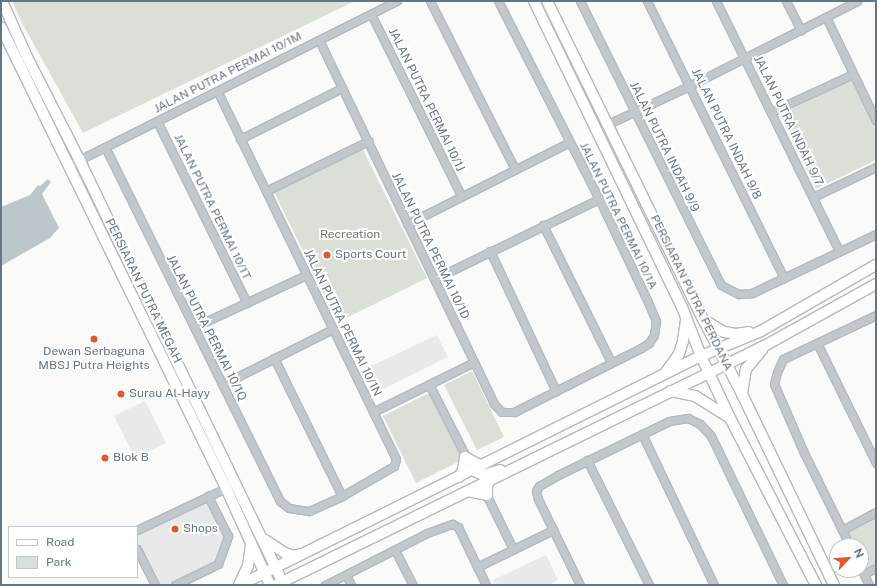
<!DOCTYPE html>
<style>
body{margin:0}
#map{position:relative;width:877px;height:586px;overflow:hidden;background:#fafaf8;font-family:"Public Sans",sans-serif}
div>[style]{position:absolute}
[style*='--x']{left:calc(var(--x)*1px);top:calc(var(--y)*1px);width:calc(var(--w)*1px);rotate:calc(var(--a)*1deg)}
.built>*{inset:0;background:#e8e9e9}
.green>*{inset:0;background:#dadfd7}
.water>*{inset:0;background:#bbc7cb}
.roads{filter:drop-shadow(1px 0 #b3babf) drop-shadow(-1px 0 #b3babf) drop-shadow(0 1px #b3babf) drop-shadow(0 -1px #b3babf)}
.street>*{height:7px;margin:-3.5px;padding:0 3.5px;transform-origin:3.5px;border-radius:3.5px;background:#c3c8cc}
.secondary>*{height:10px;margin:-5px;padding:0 5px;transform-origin:5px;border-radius:5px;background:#fff}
.dots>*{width:11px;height:11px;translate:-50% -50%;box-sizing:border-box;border:2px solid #fff;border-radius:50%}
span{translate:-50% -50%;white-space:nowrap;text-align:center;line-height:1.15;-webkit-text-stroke:4px #fff;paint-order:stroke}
.street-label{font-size:12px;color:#657683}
.park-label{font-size:12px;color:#687a64}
.poi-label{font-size:12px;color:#657683}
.left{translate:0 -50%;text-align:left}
.frame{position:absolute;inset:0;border:2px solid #657683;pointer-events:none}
.legend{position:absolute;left:8px;top:526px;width:130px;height:52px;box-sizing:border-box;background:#fff;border:1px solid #c1c8cd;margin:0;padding:5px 7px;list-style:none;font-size:12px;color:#657683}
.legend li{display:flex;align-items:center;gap:8px;height:20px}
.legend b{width:20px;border:1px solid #c1c8cd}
.north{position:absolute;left:829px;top:538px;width:40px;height:40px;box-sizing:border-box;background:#fff;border:1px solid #c1c8cd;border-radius:50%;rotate:64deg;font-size:11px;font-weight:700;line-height:16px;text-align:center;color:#657683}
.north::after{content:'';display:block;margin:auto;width:14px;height:18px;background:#e4572e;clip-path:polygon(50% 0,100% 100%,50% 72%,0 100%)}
</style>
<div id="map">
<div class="built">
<i style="clip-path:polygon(437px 335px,448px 357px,379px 391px,369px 367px)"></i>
<i style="clip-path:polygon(145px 401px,166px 443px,135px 458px,114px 416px)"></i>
<i style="clip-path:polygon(207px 499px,225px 536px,216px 562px,169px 585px,158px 585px,137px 543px,137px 533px)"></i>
<i style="clip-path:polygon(546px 555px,558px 580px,549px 585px,495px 585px,493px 580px)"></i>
</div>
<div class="green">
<i style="clip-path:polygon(12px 1px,355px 1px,83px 133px,22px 23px)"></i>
<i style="clip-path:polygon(851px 80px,876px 130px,876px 160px,816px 189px,780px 115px)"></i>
<i style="clip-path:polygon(362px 148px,427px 278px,338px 322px,274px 192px)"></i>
<i style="clip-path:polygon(472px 371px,504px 437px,477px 450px,444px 385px)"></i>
<i style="clip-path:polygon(431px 392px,464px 459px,416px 483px,383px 416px)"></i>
<i style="clip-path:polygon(876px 513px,876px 566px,867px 570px,861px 557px,861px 546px,855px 546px,847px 529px)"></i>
</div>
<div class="water">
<i style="clip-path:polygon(48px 179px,51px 182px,42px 194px,59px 228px,50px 238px,1px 266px,1px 207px,30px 195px,38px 185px,40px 186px)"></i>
</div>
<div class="roads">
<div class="street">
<i style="--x:430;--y:1;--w:188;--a:63.2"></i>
<i style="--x:580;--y:1;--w:317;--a:63.6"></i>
<i style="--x:721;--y:285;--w:20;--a:27"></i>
<i style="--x:739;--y:294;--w:13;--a:-4"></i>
<i style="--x:752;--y:293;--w:137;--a:-25.4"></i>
<i style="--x:647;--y:1;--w:309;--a:63.7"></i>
<i style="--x:716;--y:1;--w:279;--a:63.8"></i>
<i style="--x:786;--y:1;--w:33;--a:63"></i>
<i style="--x:371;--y:14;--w:204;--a:63.6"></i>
<i style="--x:826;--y:17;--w:115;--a:64.3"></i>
<i style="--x:319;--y:40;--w:404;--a:64.3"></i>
<i style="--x:494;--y:404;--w:11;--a:45"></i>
<i style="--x:502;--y:412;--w:12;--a:0"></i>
<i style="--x:514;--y:412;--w:142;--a:-26.7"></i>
<i style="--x:641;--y:348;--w:9;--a:-32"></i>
<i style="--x:649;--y:343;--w:9;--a:-58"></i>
<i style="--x:654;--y:335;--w:14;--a:-82"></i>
<i style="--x:656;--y:321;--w:21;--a:-113"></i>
<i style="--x:648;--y:302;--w:114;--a:-115.4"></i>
<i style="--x:599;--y:199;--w:222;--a:-117"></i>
<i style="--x:771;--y:112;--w:90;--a:-24.9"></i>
<i style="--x:157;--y:121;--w:203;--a:63.7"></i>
<i style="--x:608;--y:124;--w:89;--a:-25.1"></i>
<i style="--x:689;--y:86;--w:188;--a:-26.8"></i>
<i style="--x:240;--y:139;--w:114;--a:-26.6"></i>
<i style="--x:105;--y:147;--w:395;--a:63.7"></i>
<i style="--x:280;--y:501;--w:11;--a:38"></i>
<i style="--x:289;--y:508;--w:20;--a:9"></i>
<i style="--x:309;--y:511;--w:36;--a:-24"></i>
<i style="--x:342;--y:496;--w:60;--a:-30"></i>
<i style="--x:394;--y:466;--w:7;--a:-74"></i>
<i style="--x:396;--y:459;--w:409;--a:-115.9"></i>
<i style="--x:69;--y:165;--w:367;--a:-26.6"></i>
<i style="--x:266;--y:191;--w:114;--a:-26.1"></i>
<i style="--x:813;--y:197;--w:70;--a:-25.5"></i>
<i style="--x:407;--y:224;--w:182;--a:-26.7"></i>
<i style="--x:543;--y:225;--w:153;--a:63.6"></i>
<i style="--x:490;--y:251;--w:155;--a:64.8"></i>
<i style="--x:434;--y:279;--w:183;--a:-25.9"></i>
<i style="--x:194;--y:327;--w:123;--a:-24.9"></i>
<i style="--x:817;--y:343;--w:134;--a:63.8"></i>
<i style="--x:274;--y:358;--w:154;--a:63.8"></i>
<i style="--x:223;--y:384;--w:123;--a:-26.6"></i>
<i style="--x:429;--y:384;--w:86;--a:63.1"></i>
<i style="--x:373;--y:412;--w:113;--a:-26.3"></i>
<i style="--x:642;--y:434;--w:167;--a:64.5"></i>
<i style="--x:587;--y:460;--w:140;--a:63.6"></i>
<i style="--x:485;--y:492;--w:64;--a:63.8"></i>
<i style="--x:137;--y:530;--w:98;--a:-25.3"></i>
<i style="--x:842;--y:530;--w:38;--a:-28"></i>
<i style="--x:850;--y:546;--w:104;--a:-116.3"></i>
<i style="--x:804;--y:453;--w:75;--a:-113.5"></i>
<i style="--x:774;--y:384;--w:12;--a:-76"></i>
<i style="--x:777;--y:372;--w:14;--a:-65"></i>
<i style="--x:783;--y:359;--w:103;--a:-25.3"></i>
<i style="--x:137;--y:549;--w:40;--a:63.4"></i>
<i style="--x:395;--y:550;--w:39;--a:63"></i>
<i style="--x:477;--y:567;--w:85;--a:-26"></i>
<i style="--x:861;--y:569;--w:18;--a:63"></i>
<i style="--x:864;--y:574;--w:13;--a:-27"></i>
<i style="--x:346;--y:575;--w:11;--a:63"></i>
<i style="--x:175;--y:585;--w:48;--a:-26"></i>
<i style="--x:218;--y:564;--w:30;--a:-70"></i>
<i style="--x:228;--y:536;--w:45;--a:-116.6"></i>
<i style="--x:325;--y:585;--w:114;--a:-27"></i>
<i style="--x:427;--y:533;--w:27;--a:-20"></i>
<i style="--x:452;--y:524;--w:7;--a:27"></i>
<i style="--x:458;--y:527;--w:64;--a:64.2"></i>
<i style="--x:580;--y:585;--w:96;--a:-116"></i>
<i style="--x:538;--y:499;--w:8;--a:-104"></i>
<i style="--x:536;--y:491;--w:6;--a:-59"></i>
<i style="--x:539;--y:486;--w:22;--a:-30"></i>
<i style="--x:558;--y:475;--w:123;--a:-25.9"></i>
<i style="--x:669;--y:421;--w:19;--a:-9"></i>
<i style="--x:688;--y:418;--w:13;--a:27"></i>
<i style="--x:700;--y:424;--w:16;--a:47"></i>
<i style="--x:711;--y:436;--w:165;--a:64.2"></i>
</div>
<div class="secondary">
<i style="--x:2;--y:1;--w:61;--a:65.9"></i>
<i style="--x:27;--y:57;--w:114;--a:63"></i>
<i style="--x:79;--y:159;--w:470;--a:64.3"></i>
<i style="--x:534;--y:1;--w:340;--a:64.2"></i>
<i style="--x:682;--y:307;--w:53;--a:68.8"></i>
<i style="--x:701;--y:356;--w:68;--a:64.9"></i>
<i style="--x:730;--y:418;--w:188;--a:62.8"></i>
<i style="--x:547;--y:1;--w:354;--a:63.9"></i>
<i style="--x:703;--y:319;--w:85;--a:62.5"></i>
<i style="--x:742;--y:394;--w:212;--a:64.3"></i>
<i style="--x:1;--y:27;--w:513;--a:63.98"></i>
<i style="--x:226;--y:488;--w:107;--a:65.6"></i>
<i style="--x:704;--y:320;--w:23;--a:31"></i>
<i style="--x:724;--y:332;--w:12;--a:9"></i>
<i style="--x:736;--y:334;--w:13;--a:-9"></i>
<i style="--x:666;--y:372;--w:22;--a:-54"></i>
<i style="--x:679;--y:354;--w:14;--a:-73"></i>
<i style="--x:683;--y:341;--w:22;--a:-82"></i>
<i style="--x:671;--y:391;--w:25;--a:12"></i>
<i style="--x:695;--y:396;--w:41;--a:32.2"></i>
<i style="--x:742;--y:394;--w:25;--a:-81"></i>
<i style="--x:746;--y:369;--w:25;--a:-50"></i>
<i style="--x:472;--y:470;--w:12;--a:24"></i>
<i style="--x:483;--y:475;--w:18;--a:-16"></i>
<i style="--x:459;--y:477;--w:8;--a:-60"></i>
<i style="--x:463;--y:470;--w:13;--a:-81"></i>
<i style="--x:465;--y:457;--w:18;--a:29"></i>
<i style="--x:468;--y:491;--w:19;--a:12"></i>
<i style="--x:487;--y:495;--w:9;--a:-90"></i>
<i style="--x:487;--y:486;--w:7;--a:-63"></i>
<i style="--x:265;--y:540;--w:24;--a:33"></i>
<i style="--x:285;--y:553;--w:9;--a:18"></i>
<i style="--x:294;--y:556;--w:6;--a:-18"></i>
<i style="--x:239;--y:585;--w:21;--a:-65"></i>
<i style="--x:248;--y:566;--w:21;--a:-82"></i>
<i style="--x:240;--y:585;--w:515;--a:-26.42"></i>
<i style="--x:701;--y:356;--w:65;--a:-22.6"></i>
<i style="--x:761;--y:331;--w:133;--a:-29.9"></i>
<i style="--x:276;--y:585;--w:546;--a:-26.1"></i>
<i style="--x:766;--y:345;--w:126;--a:-29"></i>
</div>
</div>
<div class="dots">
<i style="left:327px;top:255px;background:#e4572e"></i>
<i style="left:94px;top:339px;background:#e4572e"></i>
<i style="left:121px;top:394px;background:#e4572e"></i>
<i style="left:105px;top:458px;background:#e4572e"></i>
<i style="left:175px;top:529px;background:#e4572e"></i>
</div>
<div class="street-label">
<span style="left:228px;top:73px;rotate:-27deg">JALAN PUTRA PERMAI 10/1M</span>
<span style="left:426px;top:100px;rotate:64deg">JALAN PUTRA PERMAI 10/1J</span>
<span style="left:788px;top:121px;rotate:64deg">JALAN PUTRA INDAH 9/7</span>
<span style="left:726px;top:134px;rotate:64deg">JALAN PUTRA INDAH 9/8</span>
<span style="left:664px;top:147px;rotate:64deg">JALAN PUTRA INDAH 9/9</span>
<span style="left:212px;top:207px;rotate:64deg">JALAN PUTRA PERMAI 10/1T</span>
<span style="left:618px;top:216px;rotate:64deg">JALAN PUTRA PERMAI 10/1A</span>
<span style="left:430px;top:246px;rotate:64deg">JALAN PUTRA PERMAI 10/1D</span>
<span style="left:143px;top:291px;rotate:64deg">PERSIARAN PUTRA MEGAH</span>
<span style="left:691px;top:293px;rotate:64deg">PERSIARAN PUTRA PERDANA</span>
<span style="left:342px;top:323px;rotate:64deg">JALAN PUTRA PERMAI 10/1N</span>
<span style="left:206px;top:328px;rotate:63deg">JALAN PUTRA PERMAI 10/1Q</span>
</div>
<div class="park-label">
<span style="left:350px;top:235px">Recreation</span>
</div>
<div class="poi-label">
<span class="left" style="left:335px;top:255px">Sports Court</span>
<span style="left:94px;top:359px">Dewan Serbaguna<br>MBSJ Putra Heights</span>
<span class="left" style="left:129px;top:394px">Surau Al-Hayy</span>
<span class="left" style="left:113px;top:458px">Blok B</span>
<span class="left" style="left:183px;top:529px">Shops</span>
</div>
<div class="frame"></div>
<ul class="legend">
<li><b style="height:5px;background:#fff"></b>Road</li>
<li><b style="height:11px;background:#dadfd7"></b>Park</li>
</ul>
<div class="north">N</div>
</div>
